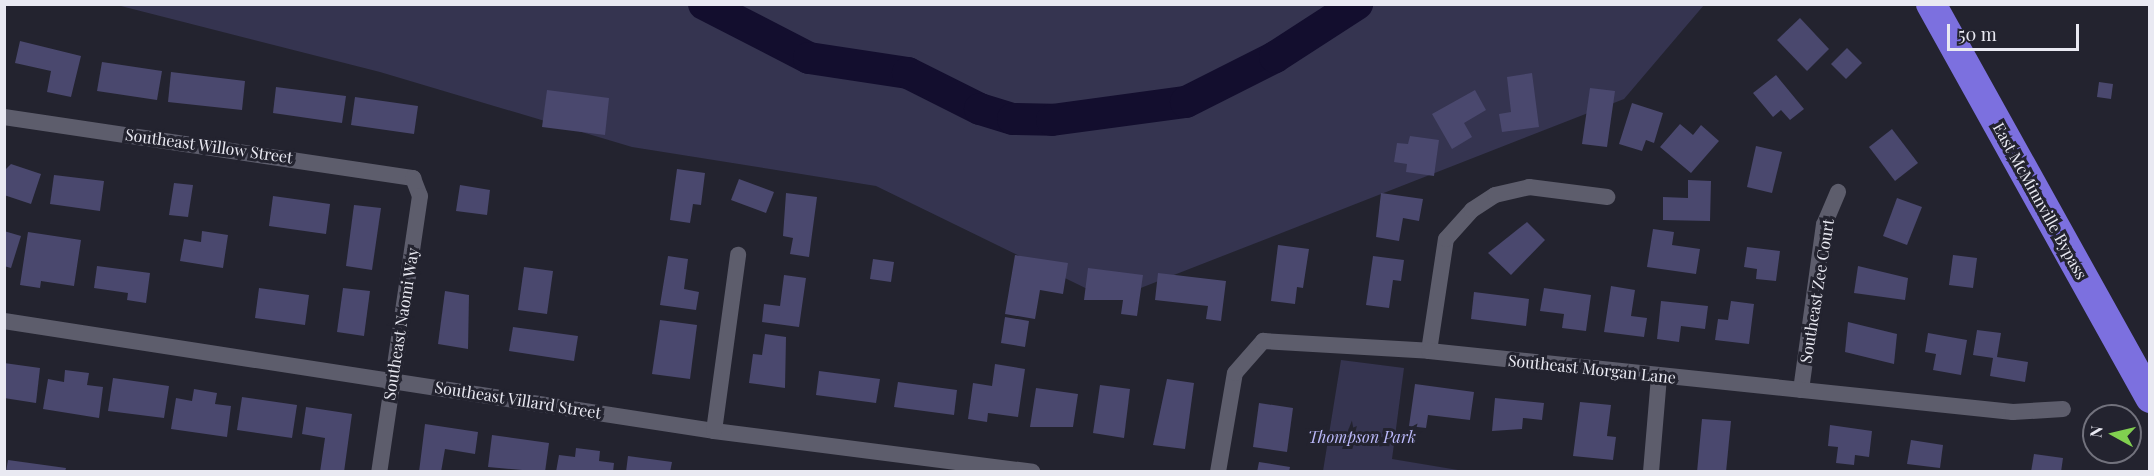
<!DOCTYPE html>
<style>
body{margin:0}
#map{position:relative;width:2154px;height:476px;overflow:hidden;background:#23232f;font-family:"Playfair Display",serif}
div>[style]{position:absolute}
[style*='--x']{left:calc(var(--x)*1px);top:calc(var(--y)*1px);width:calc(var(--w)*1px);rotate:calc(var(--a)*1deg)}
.green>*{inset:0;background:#353450}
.river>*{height:32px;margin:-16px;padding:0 16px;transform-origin:16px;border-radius:16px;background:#130e2e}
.building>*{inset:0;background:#4a486e}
.street>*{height:16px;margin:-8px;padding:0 8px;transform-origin:8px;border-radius:8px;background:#5d5d6c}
.highway>*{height:30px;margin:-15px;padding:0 15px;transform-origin:15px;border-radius:15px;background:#7c70df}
span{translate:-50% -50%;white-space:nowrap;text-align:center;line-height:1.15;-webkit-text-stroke:6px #23232f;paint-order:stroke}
.street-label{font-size:16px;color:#e9e9f2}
.park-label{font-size:16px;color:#bbb9fa;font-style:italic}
.frame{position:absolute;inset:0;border:6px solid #e9e9f2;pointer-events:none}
.north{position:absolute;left:2082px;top:404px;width:60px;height:60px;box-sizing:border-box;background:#23232f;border:2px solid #72727d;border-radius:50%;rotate:278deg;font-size:16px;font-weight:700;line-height:24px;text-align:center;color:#e9e9f2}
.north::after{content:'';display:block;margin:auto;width:21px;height:27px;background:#81d050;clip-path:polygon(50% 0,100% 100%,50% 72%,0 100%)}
.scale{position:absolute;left:1947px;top:24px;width:132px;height:27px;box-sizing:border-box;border:3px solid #e9e9f2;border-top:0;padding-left:8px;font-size:18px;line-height:21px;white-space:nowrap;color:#e9e9f2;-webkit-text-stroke:4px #23232f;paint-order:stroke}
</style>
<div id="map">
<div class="green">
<i style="clip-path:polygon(117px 5px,1704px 5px,1624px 99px,1110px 300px,876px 186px,632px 147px,380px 72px)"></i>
<i style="clip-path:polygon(1341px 360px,1404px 368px,1392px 459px,1464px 471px,1323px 471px)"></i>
</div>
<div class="river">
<i style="--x:704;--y:4;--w:118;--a:27.2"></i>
<i style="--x:809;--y:58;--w:100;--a:8.6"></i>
<i style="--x:908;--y:73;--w:80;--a:26.6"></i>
<i style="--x:980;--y:109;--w:34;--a:17"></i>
<i style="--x:1013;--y:119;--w:39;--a:1"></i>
<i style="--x:1052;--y:120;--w:135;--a:-7.7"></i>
<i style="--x:1186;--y:102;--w:100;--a:-26.8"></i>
<i style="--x:1275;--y:57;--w:98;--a:-32.9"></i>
</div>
<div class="building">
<i style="clip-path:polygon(1800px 18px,1829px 49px,1807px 71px,1777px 40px)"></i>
<i style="clip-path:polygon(20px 41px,81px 56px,71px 97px,47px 92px,51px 71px,15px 63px)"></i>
<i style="clip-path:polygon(1847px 48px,1862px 63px,1846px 79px,1831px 64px)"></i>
<i style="clip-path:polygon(102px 62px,162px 71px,157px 100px,97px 91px)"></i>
<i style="clip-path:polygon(171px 72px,245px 81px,242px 110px,168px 102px)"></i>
<i style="clip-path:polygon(1532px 73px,1539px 127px,1502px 132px,1499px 114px,1511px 112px,1507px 77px)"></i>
<i style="clip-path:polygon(1776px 75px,1804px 109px,1790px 120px,1781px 110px,1773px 117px,1753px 93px)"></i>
<i style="clip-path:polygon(2099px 82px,2113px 84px,2111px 99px,2097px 97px)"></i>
<i style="clip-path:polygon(276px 87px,346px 96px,342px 123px,273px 113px)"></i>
<i style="clip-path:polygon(1590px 88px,1615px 91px,1607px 147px,1582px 144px)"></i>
<i style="clip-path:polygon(547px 90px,609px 98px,605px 135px,542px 127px)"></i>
<i style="clip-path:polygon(1475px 90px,1486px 110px,1464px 123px,1472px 137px,1452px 149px,1432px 114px)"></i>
<i style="clip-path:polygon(355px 97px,418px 106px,414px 134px,351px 125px)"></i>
<i style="clip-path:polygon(1632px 103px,1663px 113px,1654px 143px,1646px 140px,1642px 151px,1619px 144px)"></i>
<i style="clip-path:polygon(1680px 124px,1693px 135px,1701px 125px,1719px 141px,1691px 173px,1660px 147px)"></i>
<i style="clip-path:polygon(1892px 129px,1918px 163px,1895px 181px,1869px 147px)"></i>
<i style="clip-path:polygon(1410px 136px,1439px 140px,1434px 176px,1406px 172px,1407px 164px,1394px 162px,1397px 143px,1408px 144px)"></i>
<i style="clip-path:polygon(1756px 146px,1782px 152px,1772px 193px,1747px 187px)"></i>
<i style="clip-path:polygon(11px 164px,41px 174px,31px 204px,4px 195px,4px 171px)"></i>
<i style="clip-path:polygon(677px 169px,705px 173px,701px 205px,693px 204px,690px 223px,670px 220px)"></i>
<i style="clip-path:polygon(54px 175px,104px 181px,100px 211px,50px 204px)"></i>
<i style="clip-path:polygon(739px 179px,774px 192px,766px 213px,731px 200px)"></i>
<i style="clip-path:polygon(1688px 180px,1711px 181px,1710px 221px,1663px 220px,1663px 197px,1688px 198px)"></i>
<i style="clip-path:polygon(174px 183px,193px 185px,188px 217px,169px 215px)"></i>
<i style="clip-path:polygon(460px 185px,490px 190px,487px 215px,456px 211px)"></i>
<i style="clip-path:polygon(786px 193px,817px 197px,809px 257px,790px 254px,793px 238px,783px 236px)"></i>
<i style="clip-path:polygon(1381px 193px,1423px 199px,1419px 221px,1403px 218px,1399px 241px,1376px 237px)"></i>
<i style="clip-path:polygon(273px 196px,330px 204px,326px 234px,269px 226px)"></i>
<i style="clip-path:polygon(1897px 198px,1922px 207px,1907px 245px,1883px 236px)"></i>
<i style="clip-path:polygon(354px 205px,381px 208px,372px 270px,346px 266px)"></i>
<i style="clip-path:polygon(1527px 222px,1545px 240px,1511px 275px,1488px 253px)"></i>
<i style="clip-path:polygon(1653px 229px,1674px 232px,1672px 245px,1700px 249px,1696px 274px,1647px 267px)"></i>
<i style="clip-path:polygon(4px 231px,21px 236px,11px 268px,4px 266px)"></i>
<i style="clip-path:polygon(202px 231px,228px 235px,223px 268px,180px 261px,184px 239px,201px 242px)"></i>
<i style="clip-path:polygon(28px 232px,81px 240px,74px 286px,41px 281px,40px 288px,20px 285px)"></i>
<i style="clip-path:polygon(1278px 245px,1309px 249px,1303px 288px,1297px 287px,1295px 304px,1271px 301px)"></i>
<i style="clip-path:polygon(1747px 247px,1780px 251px,1776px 281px,1756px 279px,1757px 269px,1744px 267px)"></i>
<i style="clip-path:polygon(1015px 255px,1068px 263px,1063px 294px,1040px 290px,1035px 319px,1005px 314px)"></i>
<i style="clip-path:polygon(1953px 255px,1977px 258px,1973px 288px,1949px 285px)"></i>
<i style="clip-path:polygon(668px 256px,688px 259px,684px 289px,699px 292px,696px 310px,660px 305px)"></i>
<i style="clip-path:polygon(1373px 256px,1404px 260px,1401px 281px,1393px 280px,1389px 308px,1366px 305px)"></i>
<i style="clip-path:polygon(873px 259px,894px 262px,891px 282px,870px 279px)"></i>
<i style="clip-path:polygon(97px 266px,150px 273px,146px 303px,127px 300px,128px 293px,94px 288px)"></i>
<i style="clip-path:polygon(1858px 266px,1908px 278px,1905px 300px,1854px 293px)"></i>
<i style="clip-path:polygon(524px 267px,553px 271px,547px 314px,518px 310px)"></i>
<i style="clip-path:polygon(1088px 268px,1143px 275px,1137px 316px,1121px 314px,1123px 300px,1084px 300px)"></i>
<i style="clip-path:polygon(1158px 273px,1226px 281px,1221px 321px,1206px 319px,1208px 306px,1155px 300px)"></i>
<i style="clip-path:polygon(784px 275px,806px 278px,799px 327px,762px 322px,764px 304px,780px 306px)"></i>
<i style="clip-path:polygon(1611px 286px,1635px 290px,1631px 316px,1647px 318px,1644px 337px,1604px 332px)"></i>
<i style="clip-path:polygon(259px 288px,309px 295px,305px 325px,255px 318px)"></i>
<i style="clip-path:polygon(343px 288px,370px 291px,364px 336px,337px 332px)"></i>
<i style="clip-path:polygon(1544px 288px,1591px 295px,1586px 331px,1562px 328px,1564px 314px,1540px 311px)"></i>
<i style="clip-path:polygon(445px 291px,469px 295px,468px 349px,438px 344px)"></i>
<i style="clip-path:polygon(1474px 292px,1529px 299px,1526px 326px,1471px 319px)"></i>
<i style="clip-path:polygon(1661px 301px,1708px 306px,1705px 329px,1681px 326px,1679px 342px,1657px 339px)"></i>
<i style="clip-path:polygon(1731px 301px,1754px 304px,1749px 344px,1715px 340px,1718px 319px,1728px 320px)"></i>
<i style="clip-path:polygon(1005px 317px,1029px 321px,1025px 347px,1001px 343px)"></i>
<i style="clip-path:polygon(660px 320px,697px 325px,690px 379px,652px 374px)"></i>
<i style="clip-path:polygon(1848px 322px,1897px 334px,1894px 364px,1845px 352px)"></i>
<i style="clip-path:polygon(513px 327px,578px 336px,574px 361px,509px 351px)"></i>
<i style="clip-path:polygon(1977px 330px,2001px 333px,1997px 357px,2028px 362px,2025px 382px,1990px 376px,1993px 358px,1973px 355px)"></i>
<i style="clip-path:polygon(1928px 333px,1967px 340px,1961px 375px,1933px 370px,1936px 354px,1925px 352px)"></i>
<i style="clip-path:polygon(765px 334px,786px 337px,785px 388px,749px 383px,753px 354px,762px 355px)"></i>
<i style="clip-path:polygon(4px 363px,40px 368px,36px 403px,4px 398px)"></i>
<i style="clip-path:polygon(995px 364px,1025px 369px,1018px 417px,988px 413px,987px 422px,968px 419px,973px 383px,992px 386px)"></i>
<i style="clip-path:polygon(65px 370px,89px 373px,87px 385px,103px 387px,99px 418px,43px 409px,48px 379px,64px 382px)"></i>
<i style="clip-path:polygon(819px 371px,880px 379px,876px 403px,816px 395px)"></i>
<i style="clip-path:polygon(113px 378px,169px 386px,164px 418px,108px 411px)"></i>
<i style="clip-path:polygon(1167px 379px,1194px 383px,1185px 449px,1153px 445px)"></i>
<i style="clip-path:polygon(898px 382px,957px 390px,954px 415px,894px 407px)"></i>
<i style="clip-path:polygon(1415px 384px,1474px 392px,1470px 420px,1428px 415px,1426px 428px,1409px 426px)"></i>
<i style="clip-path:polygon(1100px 385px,1130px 389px,1124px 438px,1093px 433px)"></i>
<i style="clip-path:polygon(1036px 388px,1078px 394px,1073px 427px,1030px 427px)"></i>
<i style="clip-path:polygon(194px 389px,217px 393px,215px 404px,231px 406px,227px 437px,171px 429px,176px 398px,192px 401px)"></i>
<i style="clip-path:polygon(242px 397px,297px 405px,292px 438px,237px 430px)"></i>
<i style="clip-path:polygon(1495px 398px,1544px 403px,1542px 420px,1523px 418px,1522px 429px,1492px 431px)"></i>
<i style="clip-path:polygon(1580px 402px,1611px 405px,1607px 436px,1616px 437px,1613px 460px,1573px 456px)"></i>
<i style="clip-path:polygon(1259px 403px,1293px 408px,1287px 452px,1253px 447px)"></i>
<i style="clip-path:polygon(306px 407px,352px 414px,344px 472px,320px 472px,325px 438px,302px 434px)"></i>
<i style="clip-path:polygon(1702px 419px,1731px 421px,1726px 472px,1697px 472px)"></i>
<i style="clip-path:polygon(425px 424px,478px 432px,475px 454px,445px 449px,441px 472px,419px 472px)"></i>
<i style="clip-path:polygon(1830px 425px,1872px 431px,1869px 457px,1855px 455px,1854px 465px,1836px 463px,1838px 447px,1828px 446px)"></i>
<i style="clip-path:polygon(492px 435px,549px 443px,545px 472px,488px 467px)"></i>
<i style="clip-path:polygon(1911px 440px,1943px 445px,1940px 468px,1907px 464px)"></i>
<i style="clip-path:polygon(576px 448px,600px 451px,599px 461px,614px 463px,613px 472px,556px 472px,559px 455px,575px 457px)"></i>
<i style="clip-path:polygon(2034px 454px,2063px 458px,2061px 472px,2031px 472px)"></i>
<i style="clip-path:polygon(628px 456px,672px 462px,670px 472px,626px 472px)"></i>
<i style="clip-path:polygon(8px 460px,66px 468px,65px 472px,6px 472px)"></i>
<i style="clip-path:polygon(1259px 462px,1290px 467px,1289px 472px,1257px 472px)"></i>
</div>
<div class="street">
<i style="--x:4;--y:117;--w:414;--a:8.5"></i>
<i style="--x:413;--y:178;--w:19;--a:69"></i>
<i style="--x:420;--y:196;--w:279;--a:98.4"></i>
<i style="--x:4;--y:321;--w:718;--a:8.81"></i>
<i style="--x:714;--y:431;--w:321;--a:7.3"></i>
<i style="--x:1429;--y:351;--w:113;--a:-81.4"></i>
<i style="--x:1446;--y:239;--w:39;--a:-48"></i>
<i style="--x:1472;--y:210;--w:27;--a:-33"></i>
<i style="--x:1495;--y:195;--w:35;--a:-13"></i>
<i style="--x:1529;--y:187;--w:79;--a:7.3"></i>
<i style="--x:1801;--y:390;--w:167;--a:-82.1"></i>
<i style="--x:1824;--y:225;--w:36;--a:-67"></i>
<i style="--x:714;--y:431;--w:178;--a:-82.2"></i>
<i style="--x:1218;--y:472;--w:100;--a:-80.3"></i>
<i style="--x:1235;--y:373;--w:43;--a:-48.8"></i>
<i style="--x:1263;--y:341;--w:166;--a:3.4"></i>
<i style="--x:1429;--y:351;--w:587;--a:5.96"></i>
<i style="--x:2013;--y:412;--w:50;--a:-3.4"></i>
<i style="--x:1651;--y:472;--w:96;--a:-85.2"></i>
</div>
<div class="highway">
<i style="--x:1931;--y:4;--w:451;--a:60.9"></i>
</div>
<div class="street-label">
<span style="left:209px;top:146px;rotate:8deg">Southeast Willow Street</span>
<span style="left:2040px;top:201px;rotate:61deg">East McMinnville Bypass</span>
<span style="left:1817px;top:291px;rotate:-81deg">Southeast Zee Court</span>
<span style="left:401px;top:324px;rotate:-81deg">Southeast Naomi Way</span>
<span style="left:1592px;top:369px;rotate:6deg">Southeast Morgan Lane</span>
<span style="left:518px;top:400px;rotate:9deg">Southeast Villard Street</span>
</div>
<div class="park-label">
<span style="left:1362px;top:437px">Thompson Park</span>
</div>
<div class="frame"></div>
<div class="north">N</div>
<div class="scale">50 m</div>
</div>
